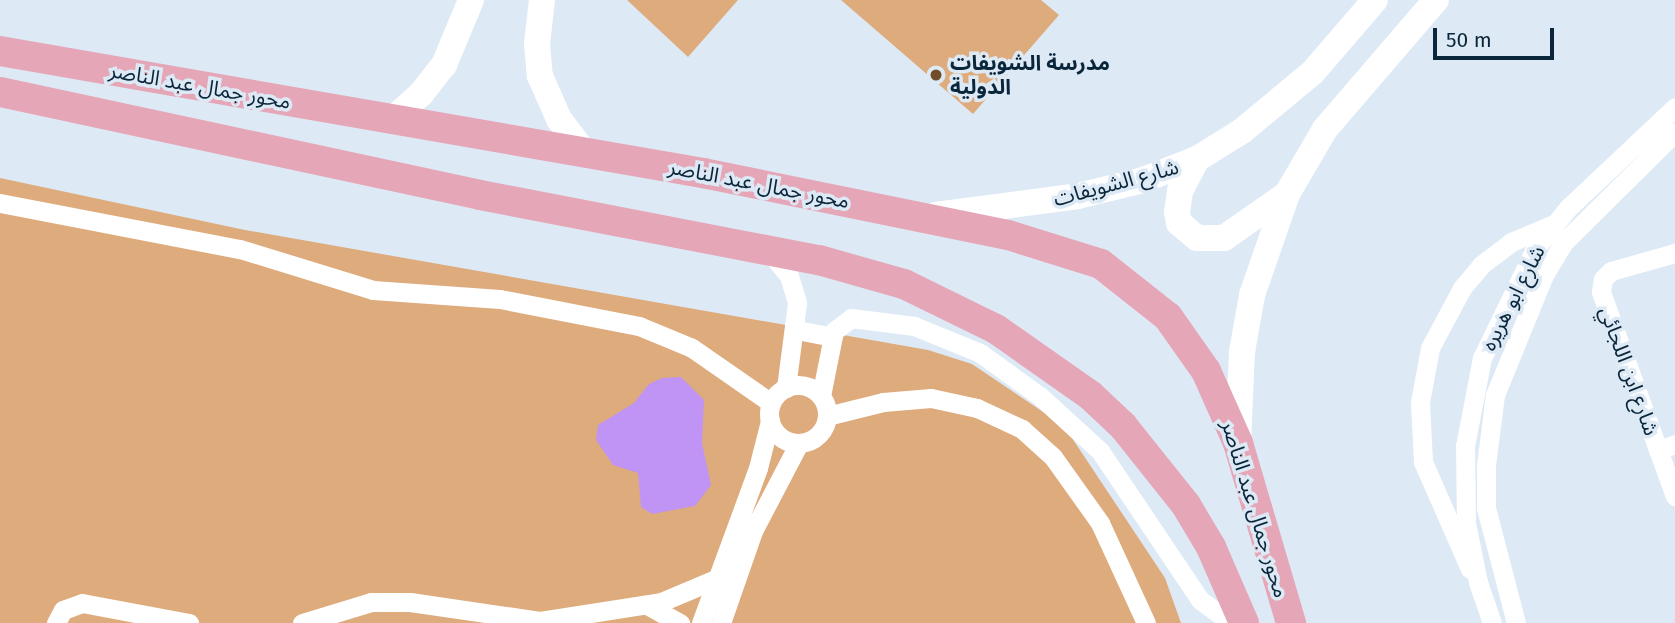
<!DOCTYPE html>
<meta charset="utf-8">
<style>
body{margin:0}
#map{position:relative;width:1675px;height:623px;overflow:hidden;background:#ddeaf5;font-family:"Fira Sans","Noto Sans Arabic",sans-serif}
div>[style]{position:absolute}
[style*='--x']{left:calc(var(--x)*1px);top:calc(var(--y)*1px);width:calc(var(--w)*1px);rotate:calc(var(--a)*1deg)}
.green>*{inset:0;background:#deab7c}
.water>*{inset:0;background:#bf94f5}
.minor>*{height:19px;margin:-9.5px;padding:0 9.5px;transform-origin:9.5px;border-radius:9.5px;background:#fff}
.minor>.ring{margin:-9.5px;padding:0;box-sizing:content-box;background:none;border:19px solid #fff;border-radius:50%}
.secondary>*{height:26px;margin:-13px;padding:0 13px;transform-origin:13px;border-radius:13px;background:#fff}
.primary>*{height:30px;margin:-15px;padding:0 15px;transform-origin:15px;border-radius:15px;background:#e5a6b8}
.dots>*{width:19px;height:19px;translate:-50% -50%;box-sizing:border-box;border:4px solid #ddeaf5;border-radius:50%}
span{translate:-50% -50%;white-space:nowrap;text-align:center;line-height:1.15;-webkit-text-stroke:7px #ddeaf5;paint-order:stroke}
.poi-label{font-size:21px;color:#0a263b;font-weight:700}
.left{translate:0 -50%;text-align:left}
.street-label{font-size:21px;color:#0a263b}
.scale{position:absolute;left:1433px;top:28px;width:121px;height:32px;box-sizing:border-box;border:4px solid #0a263b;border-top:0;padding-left:9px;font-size:21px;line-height:24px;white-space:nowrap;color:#0a263b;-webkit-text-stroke:5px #ddeaf5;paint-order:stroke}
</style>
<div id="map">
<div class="green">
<i style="clip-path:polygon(627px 0,738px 0,688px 57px)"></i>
<i style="clip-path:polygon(841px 0,1041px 0,1059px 15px,973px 114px)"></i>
<i style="clip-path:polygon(0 178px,245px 230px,928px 350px,972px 364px,1064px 426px,1165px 578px,1181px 623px,0 623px)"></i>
</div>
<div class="water">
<i style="clip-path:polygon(681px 377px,704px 400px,702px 443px,711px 485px,695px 506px,652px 514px,641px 507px,638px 473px,613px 465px,596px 440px,598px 425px,634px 403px,649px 384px,662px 378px)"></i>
</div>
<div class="minor">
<i style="--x:0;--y:203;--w:244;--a:10.9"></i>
<i style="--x:240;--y:249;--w:139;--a:17.1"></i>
<i style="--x:373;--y:290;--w:127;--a:4.1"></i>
<i style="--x:500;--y:299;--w:142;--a:11"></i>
<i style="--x:639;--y:326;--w:57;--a:22.5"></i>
<i style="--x:692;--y:348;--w:96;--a:34.8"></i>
<i style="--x:768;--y:250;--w:33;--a:51"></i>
<i style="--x:789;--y:276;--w:28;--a:73"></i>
<i style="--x:797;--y:303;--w:86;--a:97.4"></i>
<i style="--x:1675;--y:253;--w:66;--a:164.3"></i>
<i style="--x:1611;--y:271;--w:11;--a:135"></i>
<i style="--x:1603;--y:279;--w:13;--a:99"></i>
<i style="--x:1601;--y:292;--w:217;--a:70.1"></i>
<i style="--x:797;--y:330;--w:36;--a:11"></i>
<i class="ring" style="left:769px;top:385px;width:39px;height:39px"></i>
<i style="--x:821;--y:396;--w:66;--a:-78.7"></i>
<i style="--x:834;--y:331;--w:21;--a:-37"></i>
<i style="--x:851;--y:318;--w:64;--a:7.2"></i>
<i style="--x:914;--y:326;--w:71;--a:22.2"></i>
<i style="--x:980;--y:353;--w:75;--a:35.8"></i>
<i style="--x:1041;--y:397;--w:80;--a:42.5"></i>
<i style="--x:1100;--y:451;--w:179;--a:56.1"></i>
<i style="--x:1200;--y:600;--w:26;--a:36"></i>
<i style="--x:1221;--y:615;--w:22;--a:10"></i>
<i style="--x:827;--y:416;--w:58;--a:-14"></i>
<i style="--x:883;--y:402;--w:48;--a:-4.8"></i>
<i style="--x:931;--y:398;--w:47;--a:12.3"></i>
<i style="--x:977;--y:408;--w:50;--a:25"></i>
<i style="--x:1022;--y:429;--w:42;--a:42.1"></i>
<i style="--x:1053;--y:457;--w:81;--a:54.5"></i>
<i style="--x:1100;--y:523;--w:110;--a:65.3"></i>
<i style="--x:1658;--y:450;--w:18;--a:-19"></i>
<i style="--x:1470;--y:569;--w:117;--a:-113.7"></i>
<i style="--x:1423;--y:462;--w:60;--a:-92.9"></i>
<i style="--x:1420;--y:402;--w:55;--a:-79.5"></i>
<i style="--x:1430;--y:348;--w:68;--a:-61.9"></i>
<i style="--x:1462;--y:288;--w:30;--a:-50"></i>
<i style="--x:1481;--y:265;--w:38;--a:-37"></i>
<i style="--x:1511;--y:242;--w:47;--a:-22.7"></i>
<i style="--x:647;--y:605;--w:38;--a:29"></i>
<i style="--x:56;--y:623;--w:15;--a:-62"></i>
<i style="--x:63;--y:610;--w:20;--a:-20"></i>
<i style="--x:82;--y:603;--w:109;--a:10.6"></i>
<i style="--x:302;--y:623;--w:72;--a:-16.9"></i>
<i style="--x:371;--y:602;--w:39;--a:0"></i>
<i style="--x:410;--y:602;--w:131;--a:8.3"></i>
<i style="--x:540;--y:621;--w:122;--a:-8.9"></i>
<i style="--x:661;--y:602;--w:60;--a:-22.7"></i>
<i style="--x:701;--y:623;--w:165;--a:-69.8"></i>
<i style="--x:758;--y:468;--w:49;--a:-75.7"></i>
<i style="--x:721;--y:623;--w:97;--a:-70.8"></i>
<i style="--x:753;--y:531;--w:99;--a:-62.4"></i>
<i style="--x:1492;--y:623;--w:43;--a:-108.9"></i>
<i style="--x:1478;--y:582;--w:60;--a:-101.5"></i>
<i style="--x:1466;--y:523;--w:77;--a:-90.7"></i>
<i style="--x:1465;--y:446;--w:90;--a:-79.1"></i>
<i style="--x:1482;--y:358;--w:121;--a:-64.1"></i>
<i style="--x:1535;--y:249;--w:53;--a:-51.2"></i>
<i style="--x:1568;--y:208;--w:147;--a:-43.3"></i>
<i style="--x:1516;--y:623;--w:119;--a:-104.6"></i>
<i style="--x:1486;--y:508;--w:43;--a:-90"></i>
<i style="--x:1486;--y:465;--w:71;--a:-82.7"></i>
<i style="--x:1495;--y:395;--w:130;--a:-67.8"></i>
<i style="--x:1544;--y:275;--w:37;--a:-59"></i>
<i style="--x:1563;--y:243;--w:158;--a:-44.7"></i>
</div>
<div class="secondary">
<i style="--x:542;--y:0;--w:44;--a:96.5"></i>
<i style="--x:537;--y:44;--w:32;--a:85"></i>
<i style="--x:540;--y:76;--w:47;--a:66.2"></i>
<i style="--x:559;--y:119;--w:41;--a:52.9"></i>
<i style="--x:393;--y:119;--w:38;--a:-42"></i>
<i style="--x:421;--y:94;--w:37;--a:-52"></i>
<i style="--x:444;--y:65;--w:70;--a:-67.4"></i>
<i style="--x:1197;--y:159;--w:36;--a:118"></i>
<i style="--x:1180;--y:191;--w:21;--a:98"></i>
<i style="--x:1177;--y:212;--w:11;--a:80"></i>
<i style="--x:1179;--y:223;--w:23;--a:40"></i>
<i style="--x:1197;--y:238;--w:27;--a:0"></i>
<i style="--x:1224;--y:238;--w:77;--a:-34.9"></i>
<i style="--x:936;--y:215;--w:143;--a:-7.6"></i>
<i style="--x:1078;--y:196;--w:67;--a:-13.8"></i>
<i style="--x:1143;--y:180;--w:58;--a:-21.3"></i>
<i style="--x:1197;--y:159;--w:53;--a:-31.9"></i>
<i style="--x:1242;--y:131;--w:92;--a:-39.7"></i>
<i style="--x:1313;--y:72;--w:95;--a:-49.3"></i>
<i style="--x:1238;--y:443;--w:91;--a:-87.5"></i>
<i style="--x:1242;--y:352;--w:58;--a:-80"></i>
<i style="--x:1252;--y:295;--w:107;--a:-70.9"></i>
<i style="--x:1287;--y:194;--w:75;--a:-59.7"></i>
<i style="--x:1325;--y:129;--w:170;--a:-49.3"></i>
</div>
<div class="primary">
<i style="--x:0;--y:51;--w:714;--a:9.85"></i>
<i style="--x:703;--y:173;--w:311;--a:11.5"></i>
<i style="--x:1008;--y:235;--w:97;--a:17.3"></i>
<i style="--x:1101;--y:264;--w:85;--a:38.3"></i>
<i style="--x:1168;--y:317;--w:66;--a:54.9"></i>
<i style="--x:1206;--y:371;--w:79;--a:66"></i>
<i style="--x:1238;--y:443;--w:188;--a:73.6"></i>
<i style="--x:0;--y:92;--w:491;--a:12.1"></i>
<i style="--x:480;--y:195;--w:345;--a:10.9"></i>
<i style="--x:819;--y:260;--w:88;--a:15.8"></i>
<i style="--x:904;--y:284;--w:102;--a:26.1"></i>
<i style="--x:996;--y:329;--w:115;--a:35.1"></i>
<i style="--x:1090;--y:395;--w:45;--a:43.2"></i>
<i style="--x:1123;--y:426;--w:101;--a:51.4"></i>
<i style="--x:1186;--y:505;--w:49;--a:59.2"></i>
<i style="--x:1211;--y:547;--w:83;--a:66.5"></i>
</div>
<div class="dots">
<i style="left:936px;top:75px;background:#724d29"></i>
</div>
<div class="poi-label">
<span class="left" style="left:950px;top:75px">مدرسة الشويفات<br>الدولية</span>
</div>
<div class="street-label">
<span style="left:200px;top:86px;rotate:10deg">محور جمال عبد الناصر</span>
<span style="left:1116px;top:183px;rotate:-15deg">شارع الشويفات</span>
<span style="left:759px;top:184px;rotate:11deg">محور جمال عبد الناصر</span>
<span style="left:1513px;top:298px;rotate:-63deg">شارع ابو هريره</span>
<span style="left:1629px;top:371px;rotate:70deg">شارع ابن اللجائي</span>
<span style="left:1255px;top:509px;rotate:73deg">محور جمال عبد الناصر</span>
</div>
<div class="scale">50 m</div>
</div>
